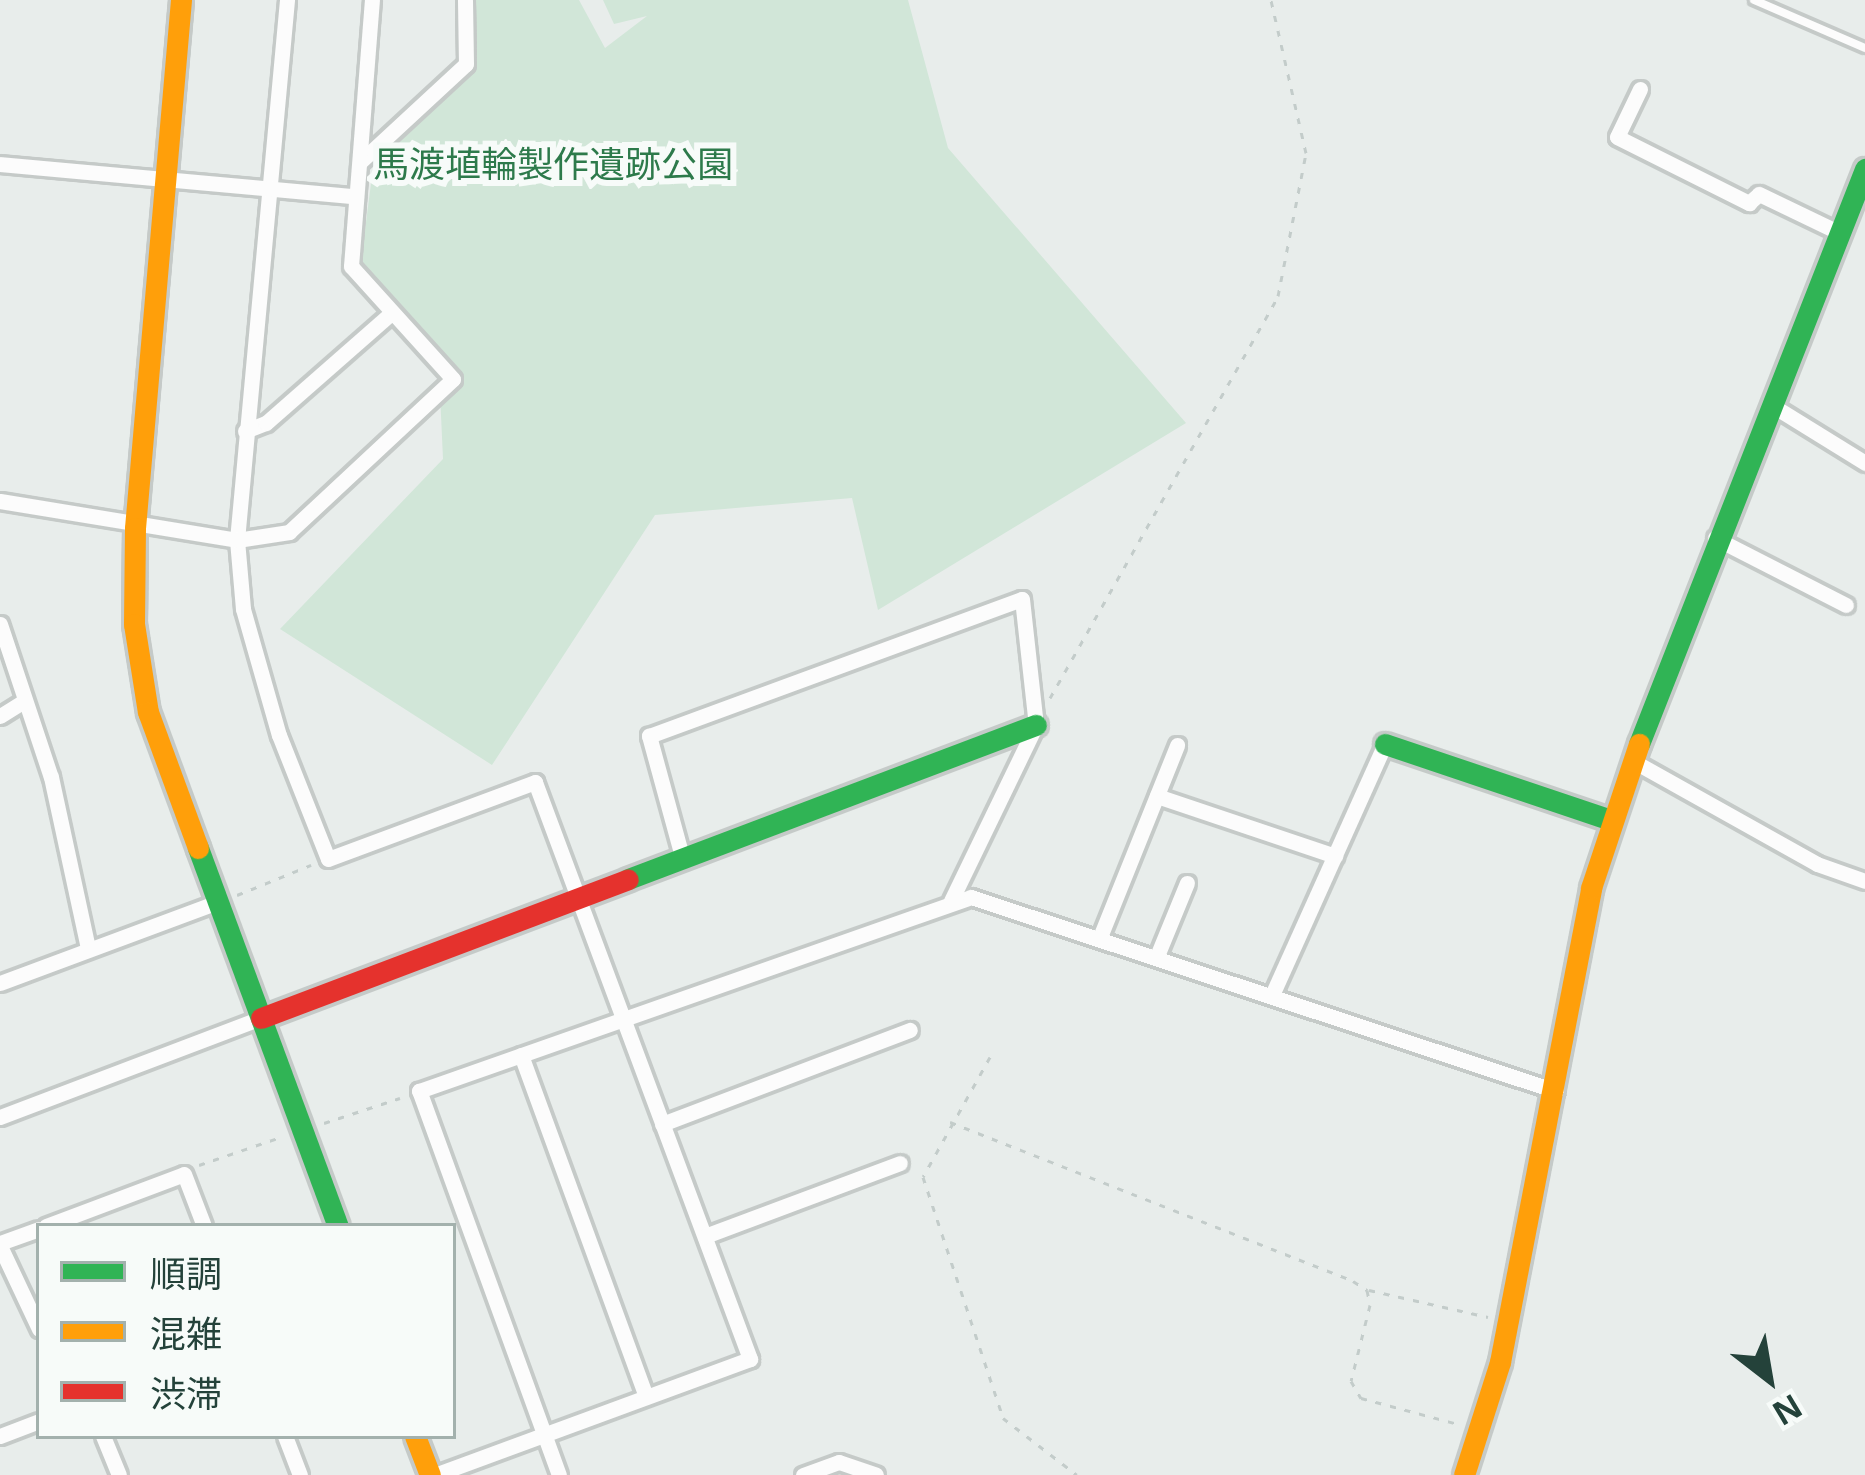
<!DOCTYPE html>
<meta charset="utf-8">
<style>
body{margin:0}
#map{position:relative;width:1865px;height:1475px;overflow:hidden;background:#e8edeb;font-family:"Noto Sans","Noto Sans JP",sans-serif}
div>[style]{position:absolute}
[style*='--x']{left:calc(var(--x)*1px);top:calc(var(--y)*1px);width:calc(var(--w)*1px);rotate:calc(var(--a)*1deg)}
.green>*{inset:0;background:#d1e6d8}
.path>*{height:3px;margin-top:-1.5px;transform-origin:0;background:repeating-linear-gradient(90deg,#c3ccca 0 6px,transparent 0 15px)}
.roads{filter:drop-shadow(3px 0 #c5cac8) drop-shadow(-3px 0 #c5cac8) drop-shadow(0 3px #c5cac8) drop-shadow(0 -3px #c5cac8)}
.lane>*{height:8px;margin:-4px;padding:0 4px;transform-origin:4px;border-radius:4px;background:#fcfcfc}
.street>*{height:15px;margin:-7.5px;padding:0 7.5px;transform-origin:7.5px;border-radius:7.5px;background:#fcfcfc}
.fast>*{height:21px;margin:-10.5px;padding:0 10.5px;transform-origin:10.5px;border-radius:10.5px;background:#30b455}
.slow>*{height:21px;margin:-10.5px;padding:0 10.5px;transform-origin:10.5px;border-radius:10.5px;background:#ff9f0a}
.jam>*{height:21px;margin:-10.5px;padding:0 10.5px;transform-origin:10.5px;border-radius:10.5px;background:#e5322d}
span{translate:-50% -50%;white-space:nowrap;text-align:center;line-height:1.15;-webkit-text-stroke:12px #f7fbf9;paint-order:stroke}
.park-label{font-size:36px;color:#2d7a4b}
.legend{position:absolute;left:36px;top:1223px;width:420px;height:216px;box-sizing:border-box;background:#f7fbf9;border:3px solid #a3b1ad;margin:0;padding:15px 21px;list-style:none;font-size:36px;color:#24423a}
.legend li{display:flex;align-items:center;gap:24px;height:60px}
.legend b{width:60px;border:3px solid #a3b1ad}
.north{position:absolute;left:1709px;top:1319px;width:120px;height:120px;-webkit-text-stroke:9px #f7fbf9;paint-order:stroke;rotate:149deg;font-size:33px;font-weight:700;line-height:48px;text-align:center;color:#24423a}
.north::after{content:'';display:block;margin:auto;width:42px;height:54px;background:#24423a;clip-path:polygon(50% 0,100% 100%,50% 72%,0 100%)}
</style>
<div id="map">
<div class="green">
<i style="clip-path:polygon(473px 0,579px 0,605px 48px,647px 16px,614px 24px,603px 0,908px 0,948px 148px,1186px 423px,878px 610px,852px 498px,655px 515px,492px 765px,280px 629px,443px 459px,438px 350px,361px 261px,373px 168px,476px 67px)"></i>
</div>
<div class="path">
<i style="--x:1050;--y:698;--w:462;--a:-60.4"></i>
<i style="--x:1278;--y:296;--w:146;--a:-78.9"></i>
<i style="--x:1306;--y:153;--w:157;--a:-102.9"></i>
<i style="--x:237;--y:895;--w:80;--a:-22.1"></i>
<i style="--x:990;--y:1057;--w:137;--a:119.2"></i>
<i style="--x:923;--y:1177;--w:254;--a:71.6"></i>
<i style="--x:1003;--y:1418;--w:93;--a:37.6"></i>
<i style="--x:950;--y:1122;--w:433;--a:21.5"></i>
<i style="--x:1353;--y:1281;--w:17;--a:33"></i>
<i style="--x:1367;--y:1290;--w:15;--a:79"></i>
<i style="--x:1370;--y:1305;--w:78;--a:104"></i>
<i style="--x:1351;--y:1381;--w:20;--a:60"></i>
<i style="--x:1361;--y:1398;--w:100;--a:15"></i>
<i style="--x:324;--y:1123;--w:80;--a:-18.2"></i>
<i style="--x:199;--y:1165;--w:87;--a:-18.9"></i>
<i style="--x:1369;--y:1290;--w:122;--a:12.8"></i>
</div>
<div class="roads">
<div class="lane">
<i style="--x:1754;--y:0;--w:121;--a:23.4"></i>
</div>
<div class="street">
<i style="--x:287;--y:0;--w:542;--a:95.29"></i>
<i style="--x:237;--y:540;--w:69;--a:85"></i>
<i style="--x:243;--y:609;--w:131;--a:74.1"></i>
<i style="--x:279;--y:735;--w:133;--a:68.4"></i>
<i style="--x:328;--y:859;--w:221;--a:-20.4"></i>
<i style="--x:535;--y:782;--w:616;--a:69.56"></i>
<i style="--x:750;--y:1359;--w:336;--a:159.8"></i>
<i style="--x:1640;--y:89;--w:53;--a:115.6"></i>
<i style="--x:1617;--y:137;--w:148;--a:26.6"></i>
<i style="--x:1749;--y:203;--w:13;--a:-42"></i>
<i style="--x:1759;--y:194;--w:90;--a:25.7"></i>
<i style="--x:360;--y:162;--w:144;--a:-42.8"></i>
<i style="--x:466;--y:64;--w:64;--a:-90.9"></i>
<i style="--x:0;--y:164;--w:356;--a:5.2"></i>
<i style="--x:1770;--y:404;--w:112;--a:31.8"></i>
<i style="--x:245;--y:431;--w:22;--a:-21"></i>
<i style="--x:266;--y:423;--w:167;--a:-41.3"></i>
<i style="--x:0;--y:501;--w:240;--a:9.3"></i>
<i style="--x:237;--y:540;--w:53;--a:-8.7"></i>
<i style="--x:289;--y:532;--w:224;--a:-43"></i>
<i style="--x:453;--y:379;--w:152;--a:-132.1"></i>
<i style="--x:351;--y:266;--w:267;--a:-85.5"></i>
<i style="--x:1715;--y:538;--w:147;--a:27.1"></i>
<i style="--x:0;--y:624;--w:161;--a:71.6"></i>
<i style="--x:51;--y:777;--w:175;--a:77.8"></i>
<i style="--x:0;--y:716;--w:25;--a:-32"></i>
<i style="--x:1633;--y:761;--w:211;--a:29.2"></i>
<i style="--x:1817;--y:864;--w:51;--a:19.5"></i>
<i style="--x:1157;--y:796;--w:188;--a:18.6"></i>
<i style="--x:683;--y:860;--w:129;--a:-105.3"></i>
<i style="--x:649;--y:736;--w:397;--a:-20.2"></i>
<i style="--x:1022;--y:599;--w:127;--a:83.7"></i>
<i style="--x:1036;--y:725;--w:195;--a:115.8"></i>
<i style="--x:1100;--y:937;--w:207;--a:-68.1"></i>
<i style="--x:1157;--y:956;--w:79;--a:-67.7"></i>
<i style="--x:0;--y:983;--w:233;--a:-20.4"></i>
<i style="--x:1272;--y:995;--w:275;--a:-65.8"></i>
<i style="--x:521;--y:1055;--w:363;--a:69.9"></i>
<i style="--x:0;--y:1117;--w:279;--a:-20.8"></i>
<i style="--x:662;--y:1124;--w:265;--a:-20.8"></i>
<i style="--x:46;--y:1226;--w:147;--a:-20.6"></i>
<i style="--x:184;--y:1174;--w:56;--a:69"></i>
<i style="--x:705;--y:1236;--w:208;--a:-20.5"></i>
<i style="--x:0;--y:1243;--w:41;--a:-19.7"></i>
<i style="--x:0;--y:1246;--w:92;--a:64.8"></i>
<i style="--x:0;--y:1436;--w:42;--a:-21"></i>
<i style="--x:103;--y:1436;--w:42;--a:67.7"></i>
<i style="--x:285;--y:1436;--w:42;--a:69"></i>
<i style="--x:559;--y:1475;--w:409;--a:-110"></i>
<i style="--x:419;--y:1091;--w:585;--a:-19.36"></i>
<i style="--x:971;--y:897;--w:616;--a:18.35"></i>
<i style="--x:803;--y:1475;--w:38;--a:-20"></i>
<i style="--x:839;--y:1462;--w:39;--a:19"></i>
</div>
<div class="fast">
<i style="--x:1385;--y:744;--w:238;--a:18.6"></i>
<i style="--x:1639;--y:744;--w:618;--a:-68.54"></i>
<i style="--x:198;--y:848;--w:403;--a:69.7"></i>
<i style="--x:628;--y:879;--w:436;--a:-20.7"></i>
</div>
<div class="slow">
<i style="--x:181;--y:0;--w:530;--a:94.98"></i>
<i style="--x:135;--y:528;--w:96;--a:90.6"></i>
<i style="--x:134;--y:624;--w:89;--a:81"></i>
<i style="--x:148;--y:712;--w:145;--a:69.8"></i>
<i style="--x:415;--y:1436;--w:42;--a:69"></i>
<i style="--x:1464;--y:1475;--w:119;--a:-72.3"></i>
<i style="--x:1500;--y:1362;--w:483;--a:-79.1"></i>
<i style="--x:1591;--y:888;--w:152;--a:-71.6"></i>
</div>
<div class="jam">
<i style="--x:261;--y:1018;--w:392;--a:-20.7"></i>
</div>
</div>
<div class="park-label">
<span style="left:553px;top:164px">馬渡埴輪製作遺跡公園</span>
</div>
<ul class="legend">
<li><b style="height:15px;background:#30b455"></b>順調</li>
<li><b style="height:15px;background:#ff9f0a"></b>混雑</li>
<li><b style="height:15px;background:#e5322d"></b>渋滞</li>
</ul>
<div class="north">N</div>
</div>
